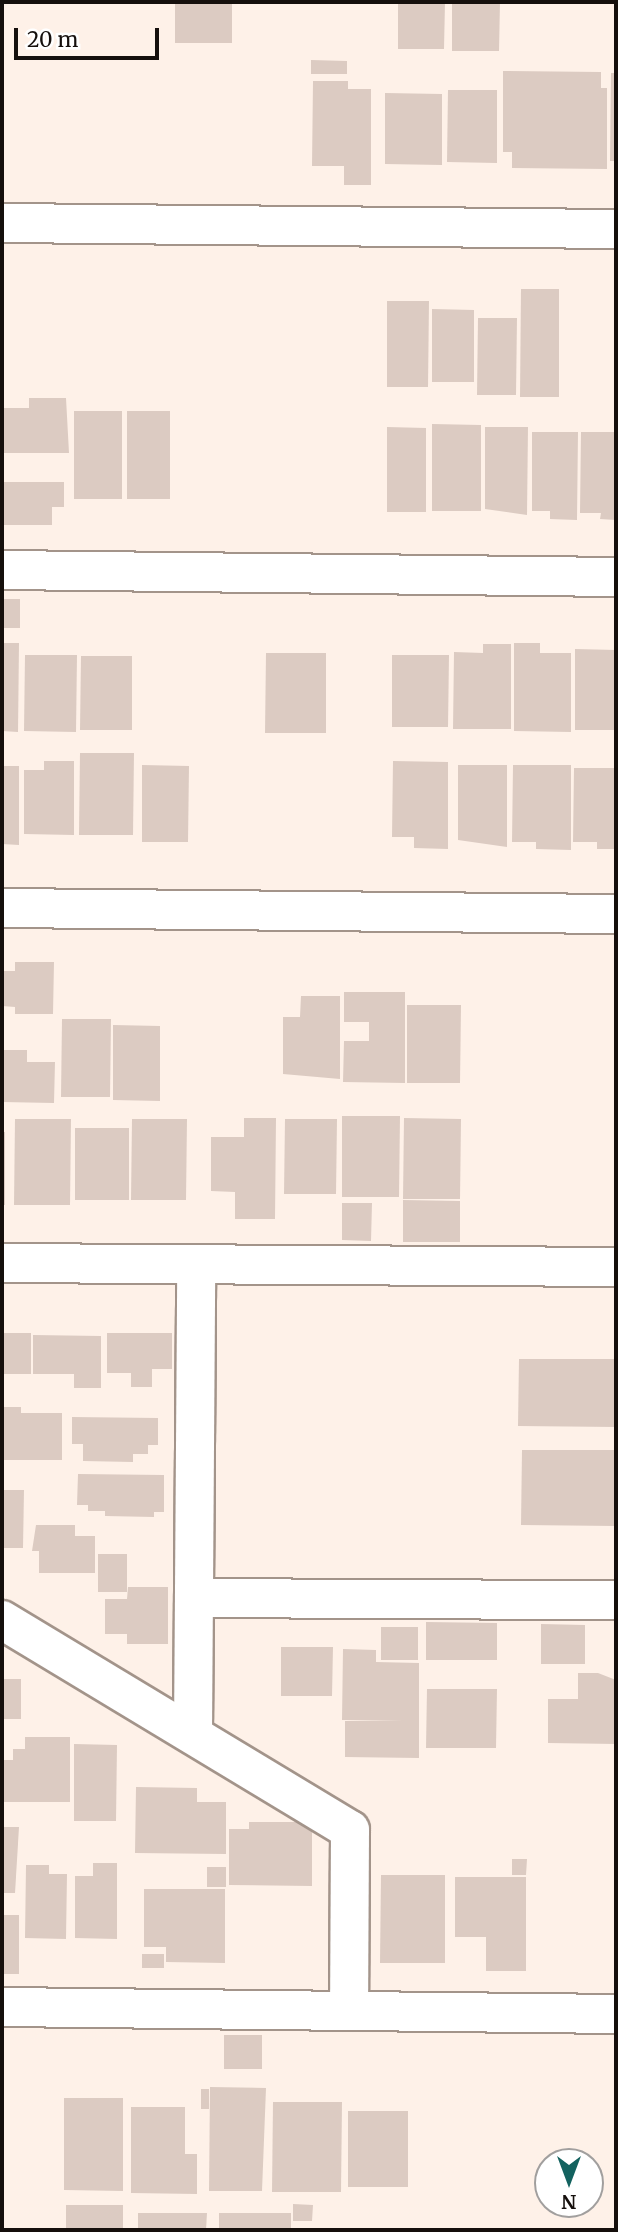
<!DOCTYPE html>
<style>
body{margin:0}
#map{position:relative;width:618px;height:2232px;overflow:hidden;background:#fef1e8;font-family:Merriweather,serif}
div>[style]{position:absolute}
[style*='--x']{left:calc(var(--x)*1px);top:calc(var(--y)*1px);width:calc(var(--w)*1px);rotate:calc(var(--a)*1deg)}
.building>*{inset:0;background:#dccbc2}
.roads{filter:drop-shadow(2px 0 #a3948a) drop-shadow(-2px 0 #a3948a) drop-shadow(0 2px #a3948a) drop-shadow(0 -2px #a3948a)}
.minor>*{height:38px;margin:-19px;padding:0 19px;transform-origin:19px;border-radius:19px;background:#fff}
span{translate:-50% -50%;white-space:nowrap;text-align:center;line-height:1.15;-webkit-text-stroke:7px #fff;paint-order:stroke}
.frame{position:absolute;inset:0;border:4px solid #150f0c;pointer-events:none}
.north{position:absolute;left:534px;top:2148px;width:70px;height:70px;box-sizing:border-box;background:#fff;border:2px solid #a19f9e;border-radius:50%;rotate:180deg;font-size:19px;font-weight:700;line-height:28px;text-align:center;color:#150f0c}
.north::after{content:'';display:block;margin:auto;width:24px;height:32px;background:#13625f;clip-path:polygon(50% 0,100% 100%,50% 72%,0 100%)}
.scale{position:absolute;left:14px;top:28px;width:145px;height:32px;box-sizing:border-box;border:4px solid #150f0c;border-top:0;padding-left:9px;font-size:21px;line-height:24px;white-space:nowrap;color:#150f0c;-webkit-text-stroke:5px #fff;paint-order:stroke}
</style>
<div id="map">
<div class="building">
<i style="clip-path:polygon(175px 2px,232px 2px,232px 43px,175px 43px)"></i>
<i style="clip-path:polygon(398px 2px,445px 2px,444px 49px,398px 49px)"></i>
<i style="clip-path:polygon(452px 2px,500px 2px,499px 51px,452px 51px)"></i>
<i style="clip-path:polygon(311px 60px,347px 61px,347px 74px,311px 74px)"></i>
<i style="clip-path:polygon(503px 71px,601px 72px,601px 88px,607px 88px,607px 169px,512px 168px,512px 152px,503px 152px)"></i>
<i style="clip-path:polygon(611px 73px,616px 73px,616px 161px,610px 161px)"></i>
<i style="clip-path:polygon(313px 81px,348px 81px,348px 89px,371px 89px,371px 185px,344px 185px,344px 166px,312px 166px)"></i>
<i style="clip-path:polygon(448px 90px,497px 90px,497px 163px,447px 162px)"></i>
<i style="clip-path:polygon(385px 93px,442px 94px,442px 165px,385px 164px)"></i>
<i style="clip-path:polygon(521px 289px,559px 289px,559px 397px,520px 397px)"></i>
<i style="clip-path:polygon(387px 301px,429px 301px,428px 387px,387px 387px)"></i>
<i style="clip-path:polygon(432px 309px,474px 310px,474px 382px,432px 382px)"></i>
<i style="clip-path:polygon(478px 318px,517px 318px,516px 395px,477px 395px)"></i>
<i style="clip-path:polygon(29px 398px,66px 398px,69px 453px,2px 453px,2px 408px,29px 408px)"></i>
<i style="clip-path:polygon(74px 411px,122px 411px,122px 499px,74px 499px)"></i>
<i style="clip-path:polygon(127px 411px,170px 411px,170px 499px,127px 499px)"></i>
<i style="clip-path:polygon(432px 424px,481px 425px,481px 511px,432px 511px)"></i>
<i style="clip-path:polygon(387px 427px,426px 428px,426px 512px,387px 512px)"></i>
<i style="clip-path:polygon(485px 427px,528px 427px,527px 515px,485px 509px)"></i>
<i style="clip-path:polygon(532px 432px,578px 432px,577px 520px,550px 519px,550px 511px,532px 511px)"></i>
<i style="clip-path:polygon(581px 432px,616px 432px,616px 520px,600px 519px,601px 513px,580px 513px)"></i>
<i style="clip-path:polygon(2px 482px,64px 482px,64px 507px,52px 507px,52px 525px,2px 525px)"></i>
<i style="clip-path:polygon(2px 599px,20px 599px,20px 628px,2px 628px)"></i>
<i style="clip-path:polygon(2px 643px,19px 643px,18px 732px,2px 731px)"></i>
<i style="clip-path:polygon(514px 643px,540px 643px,540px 653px,571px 653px,571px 732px,514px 731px)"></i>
<i style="clip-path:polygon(483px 644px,511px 644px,511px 729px,453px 729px,454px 652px,483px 653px)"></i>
<i style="clip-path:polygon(575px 649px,616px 650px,616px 730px,575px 730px)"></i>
<i style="clip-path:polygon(266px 653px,326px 653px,326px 733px,265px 733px)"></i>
<i style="clip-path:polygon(25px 655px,77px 655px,76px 732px,24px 731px)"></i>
<i style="clip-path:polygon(392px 655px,449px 655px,448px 727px,392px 727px)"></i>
<i style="clip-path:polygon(81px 656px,132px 656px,132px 730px,80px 730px)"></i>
<i style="clip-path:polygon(80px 753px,134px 753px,133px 835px,79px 835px)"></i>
<i style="clip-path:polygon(44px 761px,74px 761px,74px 835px,24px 834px,24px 770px,44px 770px)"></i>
<i style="clip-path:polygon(393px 761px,448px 762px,448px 849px,414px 848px,414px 837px,392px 837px)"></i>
<i style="clip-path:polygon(142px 765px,189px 766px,188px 842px,142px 842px)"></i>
<i style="clip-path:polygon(458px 765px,507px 765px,507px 847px,458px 840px)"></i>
<i style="clip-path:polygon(513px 765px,571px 765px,571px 850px,536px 849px,536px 842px,512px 842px)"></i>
<i style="clip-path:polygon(2px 766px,19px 766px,19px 845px,2px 844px)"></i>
<i style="clip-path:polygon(574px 768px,616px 768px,616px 849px,597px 849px,597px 842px,573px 842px)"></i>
<i style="clip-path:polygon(15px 962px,54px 962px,53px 1014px,15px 1014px,15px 1007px,2px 1006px,2px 971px,15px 971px)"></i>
<i style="clip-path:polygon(344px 992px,405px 992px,405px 1083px,343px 1082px,344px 1041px,369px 1041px,369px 1022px,344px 1022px)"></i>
<i style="clip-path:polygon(301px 996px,340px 996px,340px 1079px,283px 1074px,283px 1017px,300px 1017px)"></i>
<i style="clip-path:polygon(407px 1005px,461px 1005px,460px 1083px,407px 1083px)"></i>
<i style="clip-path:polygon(62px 1019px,111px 1019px,110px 1097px,61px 1097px)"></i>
<i style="clip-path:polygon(113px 1025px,160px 1026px,160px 1101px,113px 1100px)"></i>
<i style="clip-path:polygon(2px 1050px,27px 1050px,27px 1062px,55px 1062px,54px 1103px,2px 1102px)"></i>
<i style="clip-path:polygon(342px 1116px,400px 1116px,399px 1197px,342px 1197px)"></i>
<i style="clip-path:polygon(244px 1118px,276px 1118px,275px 1219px,235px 1219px,235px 1192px,211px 1191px,211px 1137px,244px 1137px)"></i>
<i style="clip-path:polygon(404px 1118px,461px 1119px,460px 1199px,403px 1199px)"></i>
<i style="clip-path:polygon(15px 1119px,71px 1119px,70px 1205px,14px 1205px)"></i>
<i style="clip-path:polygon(132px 1119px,187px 1119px,186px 1200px,131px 1200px)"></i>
<i style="clip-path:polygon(285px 1119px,337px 1119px,336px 1194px,284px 1194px)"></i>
<i style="clip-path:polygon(75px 1128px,129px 1128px,129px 1200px,75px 1200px)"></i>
<i style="clip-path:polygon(2px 1132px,5px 1132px,5px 1205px,2px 1205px)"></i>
<i style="clip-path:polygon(403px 1200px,460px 1201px,460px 1242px,403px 1242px)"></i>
<i style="clip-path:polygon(342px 1203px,372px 1203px,371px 1241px,342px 1240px)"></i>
<i style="clip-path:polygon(3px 1333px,31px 1333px,31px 1374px,3px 1374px)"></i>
<i style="clip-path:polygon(107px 1333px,172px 1333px,172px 1369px,152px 1369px,152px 1387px,131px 1387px,131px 1373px,107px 1373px)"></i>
<i style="clip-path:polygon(33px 1335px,101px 1336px,101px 1388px,74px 1388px,74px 1374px,33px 1374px)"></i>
<i style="clip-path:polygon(519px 1359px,616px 1359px,616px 1427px,518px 1426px)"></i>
<i style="clip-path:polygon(2px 1407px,21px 1407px,21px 1413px,62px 1413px,62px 1460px,2px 1460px)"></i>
<i style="clip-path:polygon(72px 1417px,158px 1418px,158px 1445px,148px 1445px,148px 1454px,133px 1454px,133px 1462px,83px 1461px,83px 1444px,72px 1444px)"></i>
<i style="clip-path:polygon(522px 1450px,616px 1450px,616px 1526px,521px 1525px)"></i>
<i style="clip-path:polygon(78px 1474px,164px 1475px,164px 1512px,154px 1512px,154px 1517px,105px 1516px,105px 1511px,88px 1511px,88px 1505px,77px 1505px)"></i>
<i style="clip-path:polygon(2px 1490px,24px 1490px,23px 1548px,2px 1548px)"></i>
<i style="clip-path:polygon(36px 1525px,75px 1525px,75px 1536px,95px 1536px,95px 1573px,39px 1573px,39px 1551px,32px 1551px)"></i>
<i style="clip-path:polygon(98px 1554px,127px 1554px,127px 1592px,98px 1592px)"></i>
<i style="clip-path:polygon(128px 1587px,168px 1587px,168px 1644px,127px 1644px,127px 1634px,105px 1634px,105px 1599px,127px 1599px)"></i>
<i style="clip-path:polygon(426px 1622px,497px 1623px,497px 1660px,426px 1660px)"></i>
<i style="clip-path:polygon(541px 1624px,585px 1625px,585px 1664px,541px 1664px)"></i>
<i style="clip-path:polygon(381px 1627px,418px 1627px,418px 1660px,381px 1660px)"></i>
<i style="clip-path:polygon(281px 1647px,333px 1647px,332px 1696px,281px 1696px)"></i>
<i style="clip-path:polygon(343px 1649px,376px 1650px,376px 1662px,419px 1663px,419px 1758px,345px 1757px,345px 1721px,403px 1720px,342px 1720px)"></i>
<i style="clip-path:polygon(578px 1673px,598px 1673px,616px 1680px,616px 1744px,548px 1743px,548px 1699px,578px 1699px)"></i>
<i style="clip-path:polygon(2px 1679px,21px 1679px,21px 1719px,2px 1719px)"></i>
<i style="clip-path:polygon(427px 1689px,497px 1689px,496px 1748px,426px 1748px)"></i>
<i style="clip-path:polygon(25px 1737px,70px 1737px,70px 1802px,2px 1802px,2px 1760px,13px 1760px,13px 1749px,25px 1749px)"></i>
<i style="clip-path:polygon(74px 1744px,117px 1745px,116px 1821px,74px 1821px)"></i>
<i style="clip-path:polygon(136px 1787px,197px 1788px,197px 1802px,226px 1802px,226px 1854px,135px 1853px)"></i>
<i style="clip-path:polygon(249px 1822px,312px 1822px,312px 1886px,229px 1885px,229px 1829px,249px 1829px)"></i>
<i style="clip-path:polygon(2px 1827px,19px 1827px,15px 1893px,2px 1893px)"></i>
<i style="clip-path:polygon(512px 1859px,527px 1859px,526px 1875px,512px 1875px)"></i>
<i style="clip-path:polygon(93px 1863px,117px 1863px,117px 1939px,75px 1938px,75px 1876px,93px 1876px)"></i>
<i style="clip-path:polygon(26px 1865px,49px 1865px,49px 1874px,67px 1874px,66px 1939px,25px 1938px)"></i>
<i style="clip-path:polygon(207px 1867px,226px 1867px,226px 1887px,207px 1887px)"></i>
<i style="clip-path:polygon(381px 1875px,445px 1875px,445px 1963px,380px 1963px)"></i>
<i style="clip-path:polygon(455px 1877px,526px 1877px,526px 1971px,486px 1971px,486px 1937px,455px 1937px)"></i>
<i style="clip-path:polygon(144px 1889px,225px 1889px,225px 1963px,166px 1962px,166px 1947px,144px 1947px)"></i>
<i style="clip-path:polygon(2px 1915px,19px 1915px,19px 1974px,2px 1974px)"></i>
<i style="clip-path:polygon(142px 1954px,164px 1954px,164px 1968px,142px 1968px)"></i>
<i style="clip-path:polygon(224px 2035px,262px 2035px,262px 2069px,224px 2069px)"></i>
<i style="clip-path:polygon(210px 2087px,266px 2088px,262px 2191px,209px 2191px)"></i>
<i style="clip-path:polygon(201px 2089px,209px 2089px,209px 2109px,201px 2109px)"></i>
<i style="clip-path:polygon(64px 2098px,123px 2098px,123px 2191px,64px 2190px)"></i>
<i style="clip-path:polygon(273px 2102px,342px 2102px,341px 2192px,272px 2192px)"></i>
<i style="clip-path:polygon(131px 2107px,185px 2107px,185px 2154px,197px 2154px,197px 2194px,131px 2193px)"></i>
<i style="clip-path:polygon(348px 2111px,408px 2111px,408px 2187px,348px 2187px)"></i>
<i style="clip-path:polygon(293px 2204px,313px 2205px,312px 2221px,293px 2221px)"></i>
<i style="clip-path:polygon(66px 2205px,123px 2205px,123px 2230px,66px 2230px)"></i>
<i style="clip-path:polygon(138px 2213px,207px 2213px,206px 2230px,138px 2230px)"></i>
<i style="clip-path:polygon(219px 2213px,291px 2213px,291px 2230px,219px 2230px)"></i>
</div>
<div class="roads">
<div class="minor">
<i style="--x:2;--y:223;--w:614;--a:0.56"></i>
<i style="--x:2;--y:570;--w:614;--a:0.65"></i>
<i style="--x:2;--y:908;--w:614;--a:0.56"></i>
<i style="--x:2;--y:1263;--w:614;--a:0.37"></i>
<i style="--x:194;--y:1598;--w:422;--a:0.3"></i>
<i style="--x:2;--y:1620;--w:406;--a:31.1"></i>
<i style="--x:350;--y:1830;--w:181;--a:90.3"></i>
<i style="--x:193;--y:1733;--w:469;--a:-89.6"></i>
<i style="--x:2;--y:2007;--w:614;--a:0.65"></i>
</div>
</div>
<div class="frame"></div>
<div class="north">N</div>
<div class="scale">20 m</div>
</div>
